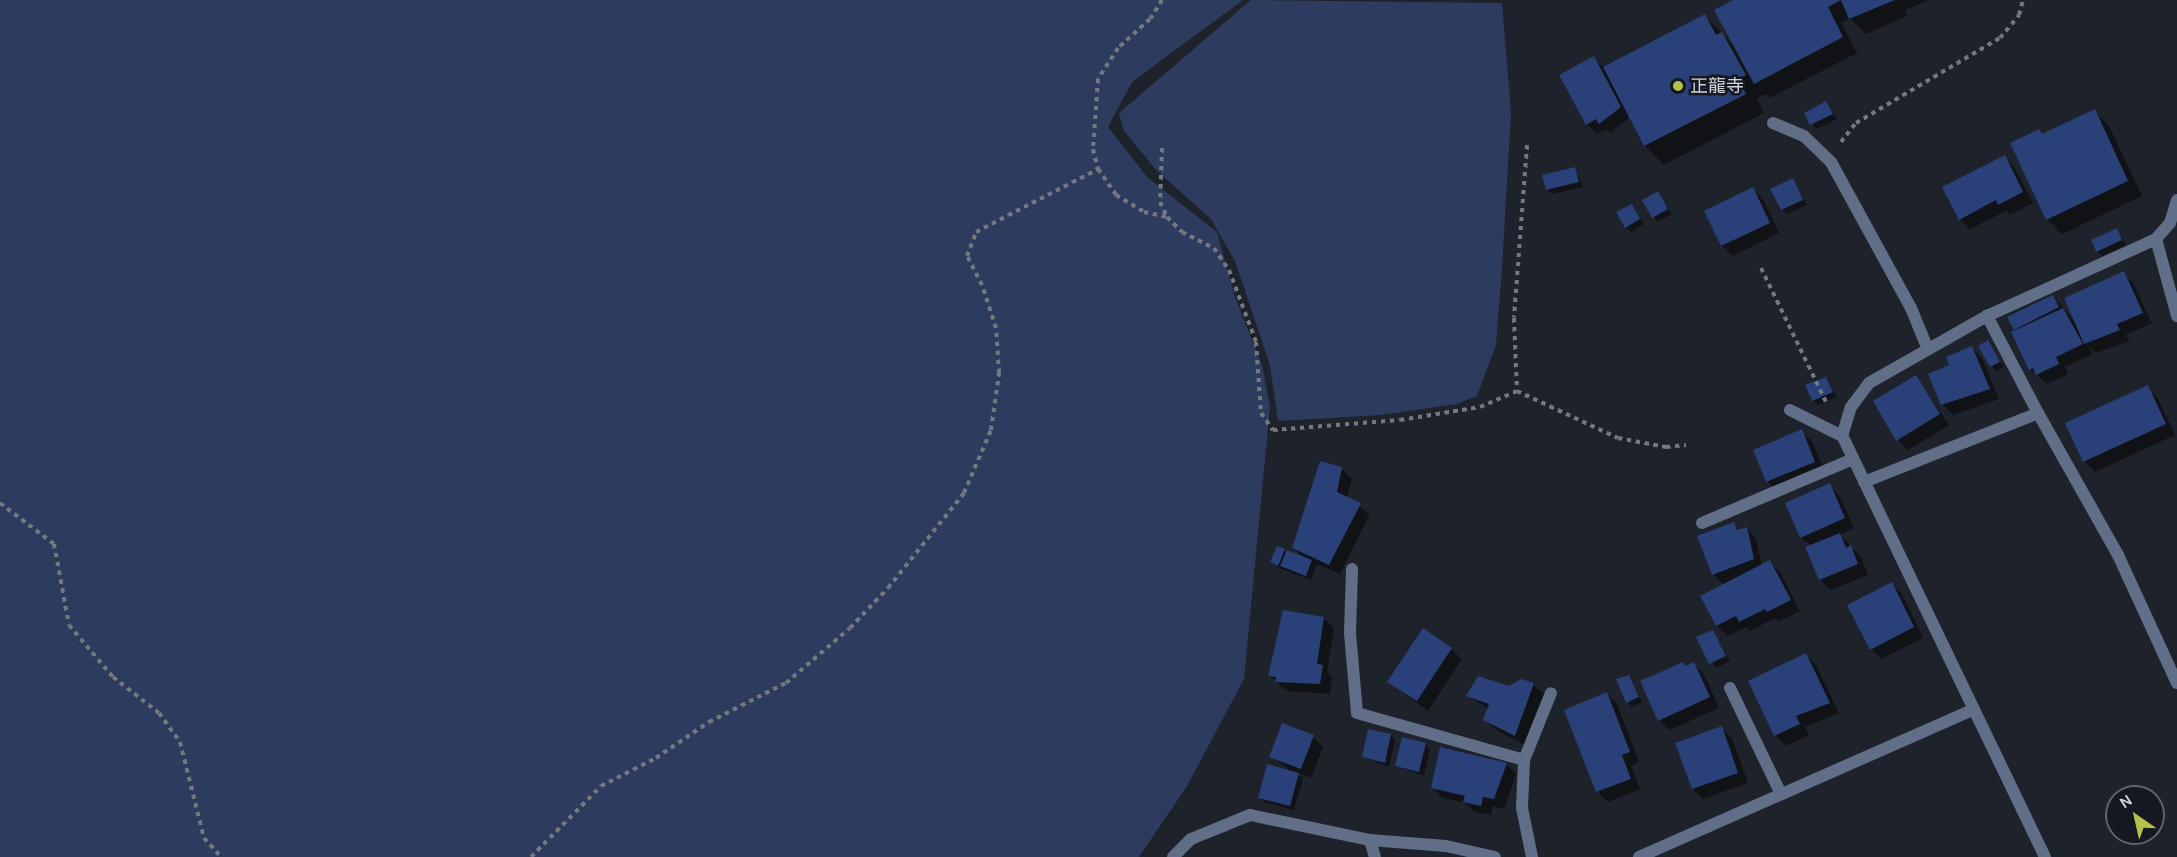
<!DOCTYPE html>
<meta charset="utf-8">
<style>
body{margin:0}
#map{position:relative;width:2177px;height:857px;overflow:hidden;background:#1e222a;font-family:Karla,"Noto Sans JP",sans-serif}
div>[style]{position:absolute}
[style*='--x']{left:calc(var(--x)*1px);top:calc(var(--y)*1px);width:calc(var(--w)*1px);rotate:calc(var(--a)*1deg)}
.green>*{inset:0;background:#2d3c5e}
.shadow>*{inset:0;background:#0007}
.building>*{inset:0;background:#294178}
.path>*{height:4px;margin-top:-2px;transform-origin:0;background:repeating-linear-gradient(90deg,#75787f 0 4.5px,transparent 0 9px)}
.service>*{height:12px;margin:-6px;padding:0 6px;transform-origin:6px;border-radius:6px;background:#616e88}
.minor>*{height:12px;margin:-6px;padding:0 6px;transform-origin:6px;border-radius:6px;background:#616e88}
.dots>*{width:16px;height:16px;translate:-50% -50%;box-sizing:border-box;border:3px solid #141820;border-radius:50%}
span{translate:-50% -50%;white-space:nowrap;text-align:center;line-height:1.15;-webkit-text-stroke:5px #141820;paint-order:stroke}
.poi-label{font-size:18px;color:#d1d4da}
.left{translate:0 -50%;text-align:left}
.north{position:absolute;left:2105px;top:785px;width:60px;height:60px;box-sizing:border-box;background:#141820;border:2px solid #60636a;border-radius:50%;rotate:326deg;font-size:16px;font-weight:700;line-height:24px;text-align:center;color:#d1d4da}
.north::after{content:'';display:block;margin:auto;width:21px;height:27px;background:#b6c149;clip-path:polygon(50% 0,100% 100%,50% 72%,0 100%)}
</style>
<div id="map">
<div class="green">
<i style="clip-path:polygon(0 0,1243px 0,1132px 82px,1108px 127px,1148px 178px,1217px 232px,1235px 297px,1262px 365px,1270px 407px,1244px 679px,1187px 786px,1139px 857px,0 857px)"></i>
<i style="clip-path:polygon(1251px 0,1502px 3px,1511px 112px,1502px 268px,1496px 345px,1477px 396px,1457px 404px,1381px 415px,1278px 421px,1270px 365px,1235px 261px,1211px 219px,1157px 171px,1124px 131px,1119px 113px)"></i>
</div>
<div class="shadow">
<i style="clip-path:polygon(1736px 0,1840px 0,1844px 5px,1843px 0,1928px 0,1905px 10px,1907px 16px,1866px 34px,1850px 18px,1841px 23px,1857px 53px,1770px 98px,1766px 94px,1757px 98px,1764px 113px,1664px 165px,1645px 146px,1630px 117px,1610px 133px,1606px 129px,1597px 134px,1587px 124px,1593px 58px,1604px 68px,1705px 16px,1735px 47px)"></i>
<i style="clip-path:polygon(1826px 103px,1837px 119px,1816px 129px,1806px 113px)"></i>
<i style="clip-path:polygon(2094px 111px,2109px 126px,2142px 196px,2062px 234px,2047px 219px,2039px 131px,2043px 135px)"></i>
<i style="clip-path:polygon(2004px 157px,2014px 167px,2033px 203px,2010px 215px,2006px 211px,1970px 229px,1960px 219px)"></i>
<i style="clip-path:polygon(1575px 169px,1583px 187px,1552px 194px,1547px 189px)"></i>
<i style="clip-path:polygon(1792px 180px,1807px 205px,1787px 214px,1782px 209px)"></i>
<i style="clip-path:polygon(1752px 189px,1763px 199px,1779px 233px,1733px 256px,1722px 246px,1706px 211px)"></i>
<i style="clip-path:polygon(1658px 193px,1672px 214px,1658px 221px,1653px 217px)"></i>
<i style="clip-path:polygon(1632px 206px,1644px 224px,1631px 232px,1626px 227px)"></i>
<i style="clip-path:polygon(2117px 230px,2126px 245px,2102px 256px,2097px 251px)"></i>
<i style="clip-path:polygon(2123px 273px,2133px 283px,2152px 323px,2126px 335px,2129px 341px,2096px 353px,2088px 345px,2092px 354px,2065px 367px,2068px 374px,2047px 384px,2030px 369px,2015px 329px,2053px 296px,2077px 324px)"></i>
<i style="clip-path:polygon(1987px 342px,2004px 367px,1996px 371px,1991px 366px)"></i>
<i style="clip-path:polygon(1972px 348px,1982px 358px,1999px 399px,1953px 415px,1942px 404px)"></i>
<i style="clip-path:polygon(1916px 377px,1949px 425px,1908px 450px,1898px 440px)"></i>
<i style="clip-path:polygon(1826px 378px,1837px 397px,1818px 405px,1813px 400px)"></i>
<i style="clip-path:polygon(2147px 387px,2157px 397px,2175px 435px,2095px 472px,2084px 461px)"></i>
<i style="clip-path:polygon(1801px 431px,1812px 441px,1825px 472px,1778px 492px,1767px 481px)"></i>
<i style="clip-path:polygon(1342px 469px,1352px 479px,1347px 498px,1370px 514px,1340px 574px,1317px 564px,1311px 580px,1277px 567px,1272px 562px,1284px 551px,1304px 559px,1294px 548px)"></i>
<i style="clip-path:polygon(1829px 485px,1839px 495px,1854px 528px,1840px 535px,1861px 557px,1868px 575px,1830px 590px,1820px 579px,1811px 546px,1801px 537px)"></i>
<i style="clip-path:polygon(1734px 524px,1740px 531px,1746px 528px,1756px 539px,1762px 566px,1770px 562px,1780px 572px,1800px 611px,1778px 622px,1775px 618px,1750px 631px,1746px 627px,1728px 636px,1717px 626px,1702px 597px,1724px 585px,1713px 574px)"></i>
<i style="clip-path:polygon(1891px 584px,1902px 594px,1923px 638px,1881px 659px,1871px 649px)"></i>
<i style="clip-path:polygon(1324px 618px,1334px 628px,1327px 672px,1332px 677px,1330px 694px,1287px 691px,1270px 676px,1276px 641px)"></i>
<i style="clip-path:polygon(1712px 631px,1730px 661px,1716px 668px,1698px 638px)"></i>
<i style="clip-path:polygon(1451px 649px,1462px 659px,1428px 711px,1389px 682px)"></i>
<i style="clip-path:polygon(1806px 655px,1816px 665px,1839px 713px,1805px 727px,1809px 735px,1786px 746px,1776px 735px,1750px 681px)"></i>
<i style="clip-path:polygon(1683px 664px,1686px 667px,1694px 664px,1704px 674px,1719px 708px,1669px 730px,1659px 720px)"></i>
<i style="clip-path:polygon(1629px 676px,1642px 702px,1632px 707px,1627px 702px)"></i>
<i style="clip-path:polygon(1533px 684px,1544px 694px,1526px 746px,1496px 730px,1485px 720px,1489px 709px,1468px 696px)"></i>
<i style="clip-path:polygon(1607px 694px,1617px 704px,1639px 762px,1631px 766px,1640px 789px,1608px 802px,1598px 792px,1566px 711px)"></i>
<i style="clip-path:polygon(1721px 728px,1732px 738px,1748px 783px,1703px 799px,1693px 789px)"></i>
<i style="clip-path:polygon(1390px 735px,1395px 740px,1389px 767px,1363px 757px)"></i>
<i style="clip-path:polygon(1313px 737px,1323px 747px,1311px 778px,1296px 772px,1303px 779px,1294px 810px,1264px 802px,1259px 797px,1289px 770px,1271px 756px)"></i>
<i style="clip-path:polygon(1425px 744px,1430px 749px,1424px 776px,1397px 766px)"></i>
<i style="clip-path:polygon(1506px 764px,1516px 774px,1504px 809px,1493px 806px,1491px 815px,1475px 812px,1466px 803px,1443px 798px,1433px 788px)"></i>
</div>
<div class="building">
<i style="clip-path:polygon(1733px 0,1841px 0,1828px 7px,1843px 37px,1754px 84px,1714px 10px)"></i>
<i style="clip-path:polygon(1841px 0,1895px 0,1849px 19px)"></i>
<i style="clip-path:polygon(1705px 14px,1716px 35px,1722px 32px,1746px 75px,1739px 79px,1746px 94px,1644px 146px,1603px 67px)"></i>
<i style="clip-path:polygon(1594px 56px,1621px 107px,1599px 124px,1596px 119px,1586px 125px,1559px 75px)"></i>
<i style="clip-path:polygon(1826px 101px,1833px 114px,1810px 125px,1804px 113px)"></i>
<i style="clip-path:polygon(2095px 109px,2128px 181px,2046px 220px,2010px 143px,2039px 129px,2042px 134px)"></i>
<i style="clip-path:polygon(2005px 155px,2023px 192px,1998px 205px,1996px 200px,1959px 220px,1942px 187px)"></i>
<i style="clip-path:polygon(1575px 167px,1579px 182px,1546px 190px,1542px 175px)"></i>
<i style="clip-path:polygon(1793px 178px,1803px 200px,1781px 210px,1770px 189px)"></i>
<i style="clip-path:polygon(1753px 187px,1770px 223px,1721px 246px,1704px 211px)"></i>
<i style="clip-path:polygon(1658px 191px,1668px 209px,1652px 218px,1642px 200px)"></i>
<i style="clip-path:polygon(1632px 204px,1640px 219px,1625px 228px,1616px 212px)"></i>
<i style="clip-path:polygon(2117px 228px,2122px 240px,2096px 252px,2091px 240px)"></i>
<i style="clip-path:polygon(2124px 271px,2143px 313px,2117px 324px,2120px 330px,2084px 344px,2064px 298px)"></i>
<i style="clip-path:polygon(2053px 295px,2059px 307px,2014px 330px,2007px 317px)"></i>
<i style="clip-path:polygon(2063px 308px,2083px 344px,2056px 357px,2059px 364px,2036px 375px,2033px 368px,2029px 370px,2011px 332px)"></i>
<i style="clip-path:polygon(1988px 340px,2000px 362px,1990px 367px,1978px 346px)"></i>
<i style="clip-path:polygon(1972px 346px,1990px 389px,1941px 405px,1928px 374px,1949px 365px,1946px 357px)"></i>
<i style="clip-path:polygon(1916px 375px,1940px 414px,1896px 441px,1873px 401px)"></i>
<i style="clip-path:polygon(1826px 377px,1833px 392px,1812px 401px,1805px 385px)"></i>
<i style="clip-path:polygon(2148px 385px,2166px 424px,2083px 462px,2065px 423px)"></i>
<i style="clip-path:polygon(1802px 429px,1815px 462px,1766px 482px,1753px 450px)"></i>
<i style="clip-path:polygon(1320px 461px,1342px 467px,1337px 492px,1361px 503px,1329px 565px,1292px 548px)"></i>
<i style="clip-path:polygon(1830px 483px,1845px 518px,1800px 538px,1785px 503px)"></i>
<i style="clip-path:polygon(1734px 522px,1737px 530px,1747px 527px,1754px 559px,1712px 575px,1697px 536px)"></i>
<i style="clip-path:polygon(1840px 533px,1846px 548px,1851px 545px,1858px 564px,1819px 580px,1805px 547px)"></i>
<i style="clip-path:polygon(1277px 546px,1285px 549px,1278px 566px,1270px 562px)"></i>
<i style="clip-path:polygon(1287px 550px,1312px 560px,1306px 576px,1280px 566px)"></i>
<i style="clip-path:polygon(1770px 560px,1791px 600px,1767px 612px,1765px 609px,1739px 622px,1736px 616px,1716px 626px,1700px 596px)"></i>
<i style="clip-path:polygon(1892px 582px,1914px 627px,1870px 650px,1847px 605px)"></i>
<i style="clip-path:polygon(1283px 610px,1324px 617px,1317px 664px,1323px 665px,1320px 684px,1275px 682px,1276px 677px,1268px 676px)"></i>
<i style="clip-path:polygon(1423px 628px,1452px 648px,1417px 701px,1387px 682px)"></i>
<i style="clip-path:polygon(1713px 630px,1726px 656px,1709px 664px,1696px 637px)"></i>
<i style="clip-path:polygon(1806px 653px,1830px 703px,1796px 716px,1800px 724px,1774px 736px,1748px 681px)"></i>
<i style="clip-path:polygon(1683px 662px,1685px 666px,1694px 662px,1710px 697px,1658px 721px,1640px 681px)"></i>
<i style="clip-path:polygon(1629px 675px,1639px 697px,1626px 703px,1616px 679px)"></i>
<i style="clip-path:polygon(1478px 676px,1509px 686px,1521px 679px,1534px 683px,1515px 736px,1483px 720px,1489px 704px,1466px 696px)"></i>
<i style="clip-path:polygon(1607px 692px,1630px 752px,1622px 755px,1631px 779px,1596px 792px,1564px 710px)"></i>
<i style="clip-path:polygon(1282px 723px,1314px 735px,1301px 769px,1269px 757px)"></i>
<i style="clip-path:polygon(1722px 726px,1738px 773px,1692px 789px,1675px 743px)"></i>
<i style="clip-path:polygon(1368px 729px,1391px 734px,1385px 763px,1362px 757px)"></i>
<i style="clip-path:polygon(1402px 737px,1426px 743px,1419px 772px,1395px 766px)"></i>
<i style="clip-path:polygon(1440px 747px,1507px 763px,1494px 799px,1483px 797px,1481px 806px,1463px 802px,1465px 796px,1431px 788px)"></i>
<i style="clip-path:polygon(1267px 764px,1299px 773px,1290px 806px,1258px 798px)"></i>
</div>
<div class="path">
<i style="--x:1162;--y:0;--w:22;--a:122"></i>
<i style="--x:1150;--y:19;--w:43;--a:137.8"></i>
<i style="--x:1118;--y:48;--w:37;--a:123"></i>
<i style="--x:1098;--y:79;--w:70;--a:94.1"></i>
<i style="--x:1093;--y:149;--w:21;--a:76"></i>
<i style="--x:1098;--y:169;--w:32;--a:55"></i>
<i style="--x:1116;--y:195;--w:33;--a:31"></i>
<i style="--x:1144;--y:212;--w:24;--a:12"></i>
<i style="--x:1841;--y:142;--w:24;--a:-52"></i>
<i style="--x:1856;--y:123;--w:167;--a:-30.6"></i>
<i style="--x:2000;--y:38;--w:30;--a:-50"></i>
<i style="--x:2019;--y:15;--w:16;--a:-75"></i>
<i style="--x:1527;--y:145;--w:173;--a:94.3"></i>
<i style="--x:1514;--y:318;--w:73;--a:87.6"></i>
<i style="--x:1517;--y:391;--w:111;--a:25"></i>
<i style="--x:1618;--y:438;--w:49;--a:10.6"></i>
<i style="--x:1666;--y:447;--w:20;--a:-6"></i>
<i style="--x:1162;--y:148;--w:54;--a:92.1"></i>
<i style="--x:1160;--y:202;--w:17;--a:65"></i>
<i style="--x:1167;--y:217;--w:21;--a:45"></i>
<i style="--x:1182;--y:232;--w:36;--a:27"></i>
<i style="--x:1214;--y:248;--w:27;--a:56"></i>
<i style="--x:1229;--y:270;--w:77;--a:69.4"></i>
<i style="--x:1256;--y:342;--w:71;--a:86"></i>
<i style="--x:1261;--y:413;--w:21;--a:55"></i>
<i style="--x:1273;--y:430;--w:127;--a:-4.5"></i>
<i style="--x:1400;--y:420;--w:81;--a:-9.2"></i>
<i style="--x:1480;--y:407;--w:40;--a:-23.4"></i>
<i style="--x:1761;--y:268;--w:149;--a:64.1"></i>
<i style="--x:0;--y:503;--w:68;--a:37.2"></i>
<i style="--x:54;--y:544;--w:82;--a:79.5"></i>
<i style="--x:69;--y:625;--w:68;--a:49.8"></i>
<i style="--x:113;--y:677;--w:58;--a:38"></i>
<i style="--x:159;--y:713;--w:36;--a:54"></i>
<i style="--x:180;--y:742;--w:99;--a:76"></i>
<i style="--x:204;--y:838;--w:25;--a:48"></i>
<i style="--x:531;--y:857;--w:100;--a:-45.4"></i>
<i style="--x:601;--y:786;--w:62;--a:-27"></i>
<i style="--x:656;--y:758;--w:64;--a:-34.2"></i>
<i style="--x:709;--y:722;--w:86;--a:-26.9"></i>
<i style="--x:786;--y:683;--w:84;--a:-40.7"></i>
<i style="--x:850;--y:628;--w:55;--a:-46.5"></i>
<i style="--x:888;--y:588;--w:122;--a:-51.3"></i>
<i style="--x:964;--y:493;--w:69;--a:-66.8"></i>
<i style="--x:991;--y:430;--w:58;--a:-82"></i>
<i style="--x:999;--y:373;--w:45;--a:-93.8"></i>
<i style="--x:996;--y:328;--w:45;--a:-108"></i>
<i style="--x:982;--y:285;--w:33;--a:-117"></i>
<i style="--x:967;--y:256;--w:26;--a:-69"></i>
<i style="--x:976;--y:232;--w:137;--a:-27.3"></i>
</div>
<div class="service">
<i style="--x:1773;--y:123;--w:34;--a:23"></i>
<i style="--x:1804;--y:136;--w:37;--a:44"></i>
<i style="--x:1831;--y:162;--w:166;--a:61.3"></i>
<i style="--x:1911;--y:308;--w:42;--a:67.7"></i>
<i style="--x:1790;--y:410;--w:58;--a:26.6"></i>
<i style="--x:1702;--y:523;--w:164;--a:-23"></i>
<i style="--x:1730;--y:688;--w:118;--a:64.3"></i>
</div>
<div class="minor">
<i style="--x:2156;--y:239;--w:80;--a:74.7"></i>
<i style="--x:2038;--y:413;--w:163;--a:60.6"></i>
<i style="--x:2118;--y:555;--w:141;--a:65.3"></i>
<i style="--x:1864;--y:482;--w:187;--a:-21.6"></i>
<i style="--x:2038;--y:413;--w:110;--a:-117.7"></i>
<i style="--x:1352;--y:569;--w:64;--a:91.8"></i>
<i style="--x:1350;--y:633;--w:80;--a:85"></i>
<i style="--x:1357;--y:713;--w:173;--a:15.7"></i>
<i style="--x:1370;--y:840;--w:18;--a:74"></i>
<i style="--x:1173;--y:857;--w:25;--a:-45"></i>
<i style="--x:1191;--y:839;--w:64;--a:-22.1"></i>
<i style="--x:1250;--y:815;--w:123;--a:11.8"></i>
<i style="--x:1370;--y:840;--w:76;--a:4.5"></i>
<i style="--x:1446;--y:846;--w:50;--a:12.7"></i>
<i style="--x:1532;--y:857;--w:50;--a:-101.5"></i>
<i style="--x:1522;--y:808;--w:48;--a:-87.6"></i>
<i style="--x:1524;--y:760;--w:72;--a:-68.1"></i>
<i style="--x:1639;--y:857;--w:365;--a:-23.8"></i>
<i style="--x:2045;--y:857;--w:467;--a:-115.7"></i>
<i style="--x:1842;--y:436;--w:30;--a:-73"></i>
<i style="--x:1851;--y:407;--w:30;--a:-53"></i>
<i style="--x:1869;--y:383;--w:136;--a:-29.6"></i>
<i style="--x:1987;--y:316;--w:186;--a:-24.5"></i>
<i style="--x:2156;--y:239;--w:21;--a:-49"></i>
<i style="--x:2170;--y:223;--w:24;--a:-73"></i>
</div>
<div class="dots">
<i style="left:1678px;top:86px;background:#b6c149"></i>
</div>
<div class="poi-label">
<span class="left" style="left:1690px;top:86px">正龍寺</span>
</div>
<div class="north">N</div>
</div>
